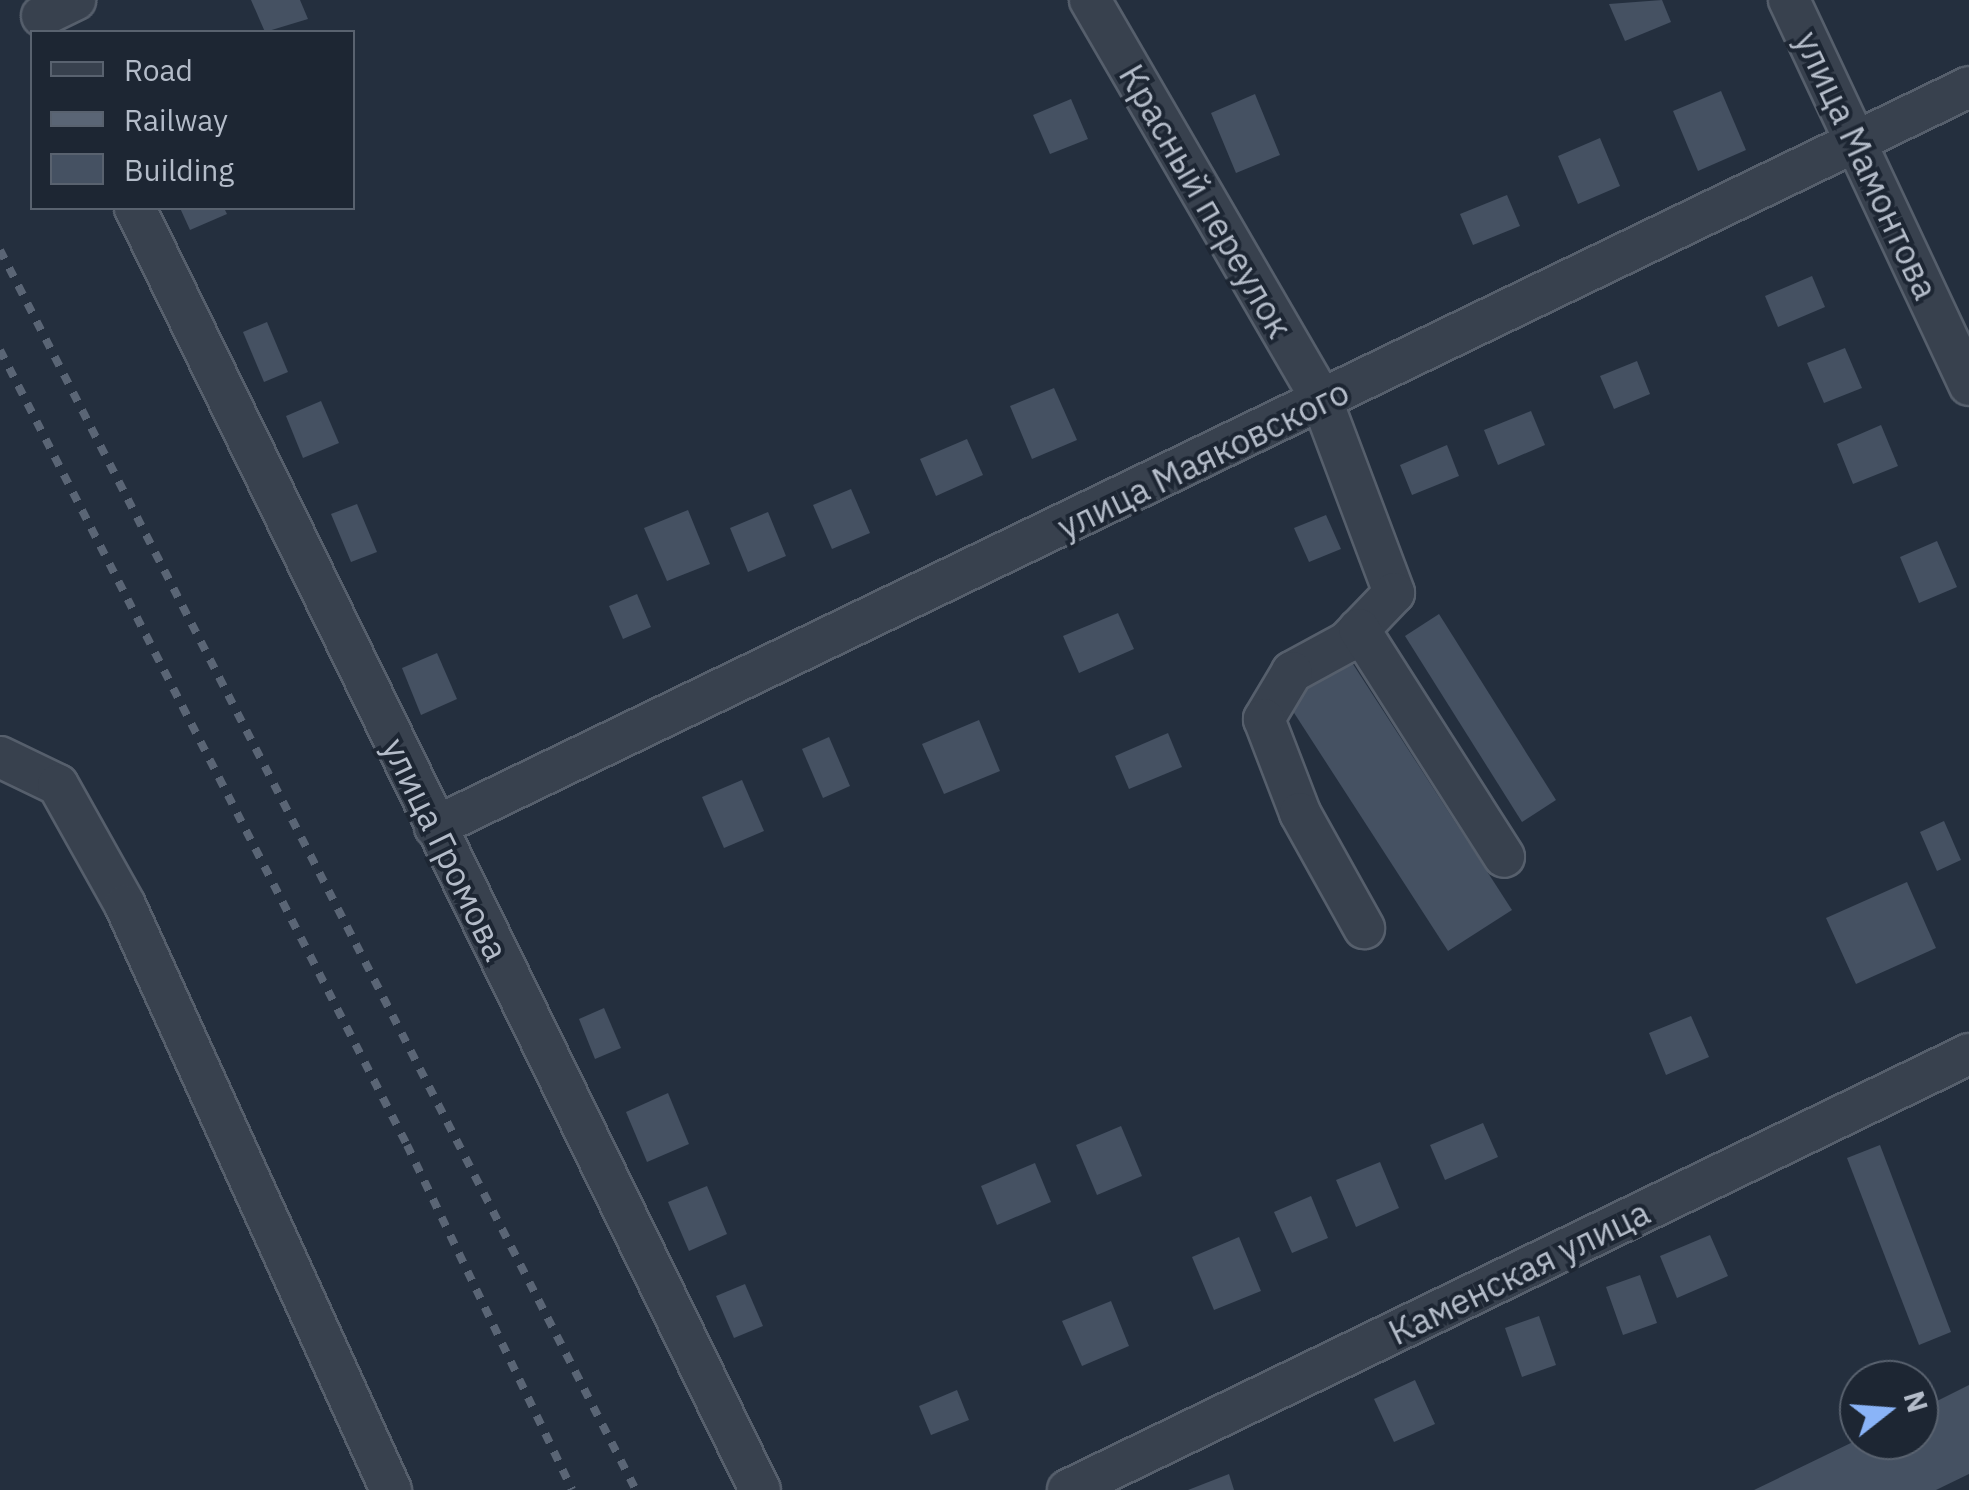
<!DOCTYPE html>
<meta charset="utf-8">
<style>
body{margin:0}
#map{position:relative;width:1969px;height:1490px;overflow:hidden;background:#242f3e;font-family:"IBM Plex Sans",sans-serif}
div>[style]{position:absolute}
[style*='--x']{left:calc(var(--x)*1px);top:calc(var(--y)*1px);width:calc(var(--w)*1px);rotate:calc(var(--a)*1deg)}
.building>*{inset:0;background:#455162}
.roads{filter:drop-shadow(2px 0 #565f6c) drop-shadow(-2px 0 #565f6c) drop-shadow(0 2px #565f6c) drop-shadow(0 -2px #565f6c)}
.minor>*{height:40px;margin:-20px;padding:0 20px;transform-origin:20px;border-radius:20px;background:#38414e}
.rail>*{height:8px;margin-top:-4px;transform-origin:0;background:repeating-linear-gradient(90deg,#5a6575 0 10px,transparent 0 20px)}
span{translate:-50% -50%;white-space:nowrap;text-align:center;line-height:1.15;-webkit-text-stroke:8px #1d2633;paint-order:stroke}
.street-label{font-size:35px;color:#b4bcc9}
.legend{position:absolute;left:30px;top:30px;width:325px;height:180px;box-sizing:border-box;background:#1d2633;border:2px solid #59626f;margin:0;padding:12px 18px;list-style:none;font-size:30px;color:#b4bcc9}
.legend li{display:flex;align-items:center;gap:20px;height:50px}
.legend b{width:50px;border:2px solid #59626f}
.north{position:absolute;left:1839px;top:1360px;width:100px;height:100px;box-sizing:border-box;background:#1d2633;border:2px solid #59626f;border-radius:50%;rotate:73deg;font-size:28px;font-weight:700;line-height:40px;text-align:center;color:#b4bcc9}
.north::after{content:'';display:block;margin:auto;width:35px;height:45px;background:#8ab4f8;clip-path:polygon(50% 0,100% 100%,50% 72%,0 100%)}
</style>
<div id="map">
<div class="building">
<i style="clip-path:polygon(251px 0,300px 0,308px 19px,265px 32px)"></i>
<i style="clip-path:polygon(1662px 0,1671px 22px,1625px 41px,1609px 4px)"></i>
<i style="clip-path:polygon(1721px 91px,1746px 150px,1698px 171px,1673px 111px)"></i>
<i style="clip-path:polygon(1255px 94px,1280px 155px,1236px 173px,1211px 113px)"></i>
<i style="clip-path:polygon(1071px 99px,1088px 139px,1050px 154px,1033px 115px)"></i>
<i style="clip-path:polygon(1600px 138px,1620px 186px,1578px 204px,1558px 156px)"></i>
<i style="clip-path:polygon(1507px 195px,1520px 226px,1473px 245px,1460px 214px)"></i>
<i style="clip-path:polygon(180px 208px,224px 208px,227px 214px,190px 230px)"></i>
<i style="clip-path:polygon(1812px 276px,1825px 307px,1778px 327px,1765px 296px)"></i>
<i style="clip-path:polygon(267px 322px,288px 372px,264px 382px,243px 332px)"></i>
<i style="clip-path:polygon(1845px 348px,1862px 388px,1824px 403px,1807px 363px)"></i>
<i style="clip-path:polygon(1637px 361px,1650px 394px,1614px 409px,1600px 376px)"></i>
<i style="clip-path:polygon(1054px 388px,1077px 440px,1032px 459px,1010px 406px)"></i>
<i style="clip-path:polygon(321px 401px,339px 443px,303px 458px,286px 416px)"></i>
<i style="clip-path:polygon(1531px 411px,1545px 445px,1498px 465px,1484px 430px)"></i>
<i style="clip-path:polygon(1881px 425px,1898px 466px,1853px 484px,1837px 444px)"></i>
<i style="clip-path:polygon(967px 439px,983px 475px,936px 496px,920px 459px)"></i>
<i style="clip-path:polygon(1447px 445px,1459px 476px,1412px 495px,1400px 465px)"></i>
<i style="clip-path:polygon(851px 489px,870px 533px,832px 549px,813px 505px)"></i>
<i style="clip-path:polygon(357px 504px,377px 552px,351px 562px,331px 514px)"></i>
<i style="clip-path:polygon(688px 510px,710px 564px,667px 581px,644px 528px)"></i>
<i style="clip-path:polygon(768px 512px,786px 556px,748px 572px,730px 528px)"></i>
<i style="clip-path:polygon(1326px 515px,1341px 549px,1309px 562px,1294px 528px)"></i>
<i style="clip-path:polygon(1937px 541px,1957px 587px,1919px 603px,1900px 557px)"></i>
<i style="clip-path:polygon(637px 594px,651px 627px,623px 639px,609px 606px)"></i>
<i style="clip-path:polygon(1118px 613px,1134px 649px,1079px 673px,1063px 636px)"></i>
<i style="clip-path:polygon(1439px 614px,1556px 800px,1522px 822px,1405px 636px)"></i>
<i style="clip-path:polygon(437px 653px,457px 699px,421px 715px,402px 668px)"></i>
<i style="clip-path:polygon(1351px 661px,1512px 910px,1448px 951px,1287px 702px)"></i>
<i style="clip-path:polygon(979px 720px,1000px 771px,944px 794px,922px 744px)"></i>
<i style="clip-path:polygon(1168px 733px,1182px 767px,1129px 789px,1115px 756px)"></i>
<i style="clip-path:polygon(829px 737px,850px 786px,823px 798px,802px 749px)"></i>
<i style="clip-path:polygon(742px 780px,764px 831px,724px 848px,702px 797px)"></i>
<i style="clip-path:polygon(1944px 821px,1961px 860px,1937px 871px,1920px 832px)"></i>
<i style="clip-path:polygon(1907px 882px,1936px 948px,1856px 984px,1826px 918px)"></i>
<i style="clip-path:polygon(604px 1008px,621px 1048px,595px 1059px,579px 1019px)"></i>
<i style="clip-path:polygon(1691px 1016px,1709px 1057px,1666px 1075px,1649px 1033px)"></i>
<i style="clip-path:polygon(668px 1093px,689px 1144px,647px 1162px,626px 1112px)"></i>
<i style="clip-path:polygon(1483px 1123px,1498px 1157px,1445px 1180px,1430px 1145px)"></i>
<i style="clip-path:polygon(1121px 1126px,1142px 1176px,1097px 1195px,1076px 1145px)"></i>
<i style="clip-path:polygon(1880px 1145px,1951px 1332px,1919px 1345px,1847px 1158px)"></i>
<i style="clip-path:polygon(1380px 1162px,1399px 1208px,1356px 1227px,1336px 1180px)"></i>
<i style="clip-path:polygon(1035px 1163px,1051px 1202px,997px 1225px,981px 1186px)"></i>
<i style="clip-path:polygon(707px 1186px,727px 1234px,689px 1251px,668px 1202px)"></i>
<i style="clip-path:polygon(1311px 1196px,1328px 1238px,1292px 1253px,1274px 1212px)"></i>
<i style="clip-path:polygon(1710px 1235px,1728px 1276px,1677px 1298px,1660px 1256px)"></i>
<i style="clip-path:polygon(1239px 1237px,1261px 1291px,1214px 1310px,1192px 1257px)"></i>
<i style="clip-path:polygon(1640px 1275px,1657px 1323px,1623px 1335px,1606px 1287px)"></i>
<i style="clip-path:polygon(745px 1284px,763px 1326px,734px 1338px,716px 1296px)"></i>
<i style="clip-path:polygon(1111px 1301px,1129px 1346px,1082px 1366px,1062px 1321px)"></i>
<i style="clip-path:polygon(1539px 1316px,1556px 1365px,1522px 1377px,1505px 1328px)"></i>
<i style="clip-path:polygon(1415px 1380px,1435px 1424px,1394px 1442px,1374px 1399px)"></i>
<i style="clip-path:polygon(1969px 1385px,1969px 1474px,1936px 1490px,1754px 1490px,1857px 1440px,1919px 1440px,1919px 1410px)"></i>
<i style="clip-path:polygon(957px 1390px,969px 1420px,931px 1435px,919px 1406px)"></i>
<i style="clip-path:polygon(1229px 1474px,1234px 1490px,1188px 1490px)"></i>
</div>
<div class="roads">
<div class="minor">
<i style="--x:1090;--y:0;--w:463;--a:59.9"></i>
<i style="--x:1322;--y:401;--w:205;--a:69.4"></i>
<i style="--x:1394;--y:593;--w:68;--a:133.8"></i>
<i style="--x:1347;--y:642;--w:63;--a:151.4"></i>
<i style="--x:1292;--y:672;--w:55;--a:120.8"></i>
<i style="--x:1264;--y:719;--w:101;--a:69"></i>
<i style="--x:1300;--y:813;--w:132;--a:60.9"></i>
<i style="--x:1789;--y:0;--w:425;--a:64.9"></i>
<i style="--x:42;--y:16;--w:37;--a:-26"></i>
<i style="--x:135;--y:208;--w:1426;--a:64.01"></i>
<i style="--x:1359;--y:629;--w:270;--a:57.5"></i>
<i style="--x:0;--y:757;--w:64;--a:25.8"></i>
<i style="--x:58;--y:785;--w:137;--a:60.8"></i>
<i style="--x:125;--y:905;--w:643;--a:65.55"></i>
<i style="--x:435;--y:827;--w:1703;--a:-25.75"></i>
<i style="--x:1068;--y:1490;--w:1001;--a:-25.82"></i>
</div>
</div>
<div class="rail">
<i style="--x:0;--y:250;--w:1394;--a:62.85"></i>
<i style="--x:0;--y:350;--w:893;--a:62.89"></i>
<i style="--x:407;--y:1145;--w:382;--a:64.4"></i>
</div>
<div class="street-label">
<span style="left:1867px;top:165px;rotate:65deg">улица Мамонтова</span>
<span style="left:1206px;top:201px;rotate:60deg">Красный переулок</span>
<span style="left:1203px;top:459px;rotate:-26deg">улица Маяковского</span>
<span style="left:446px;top:849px;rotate:64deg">улица Громова</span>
<span style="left:1519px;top:1272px;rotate:-26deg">Каменская улица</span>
</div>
<ul class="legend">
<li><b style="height:12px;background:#38414e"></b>Road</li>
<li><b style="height:12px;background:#5a6575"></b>Railway</li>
<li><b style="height:28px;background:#455162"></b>Building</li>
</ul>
<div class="north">N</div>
</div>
